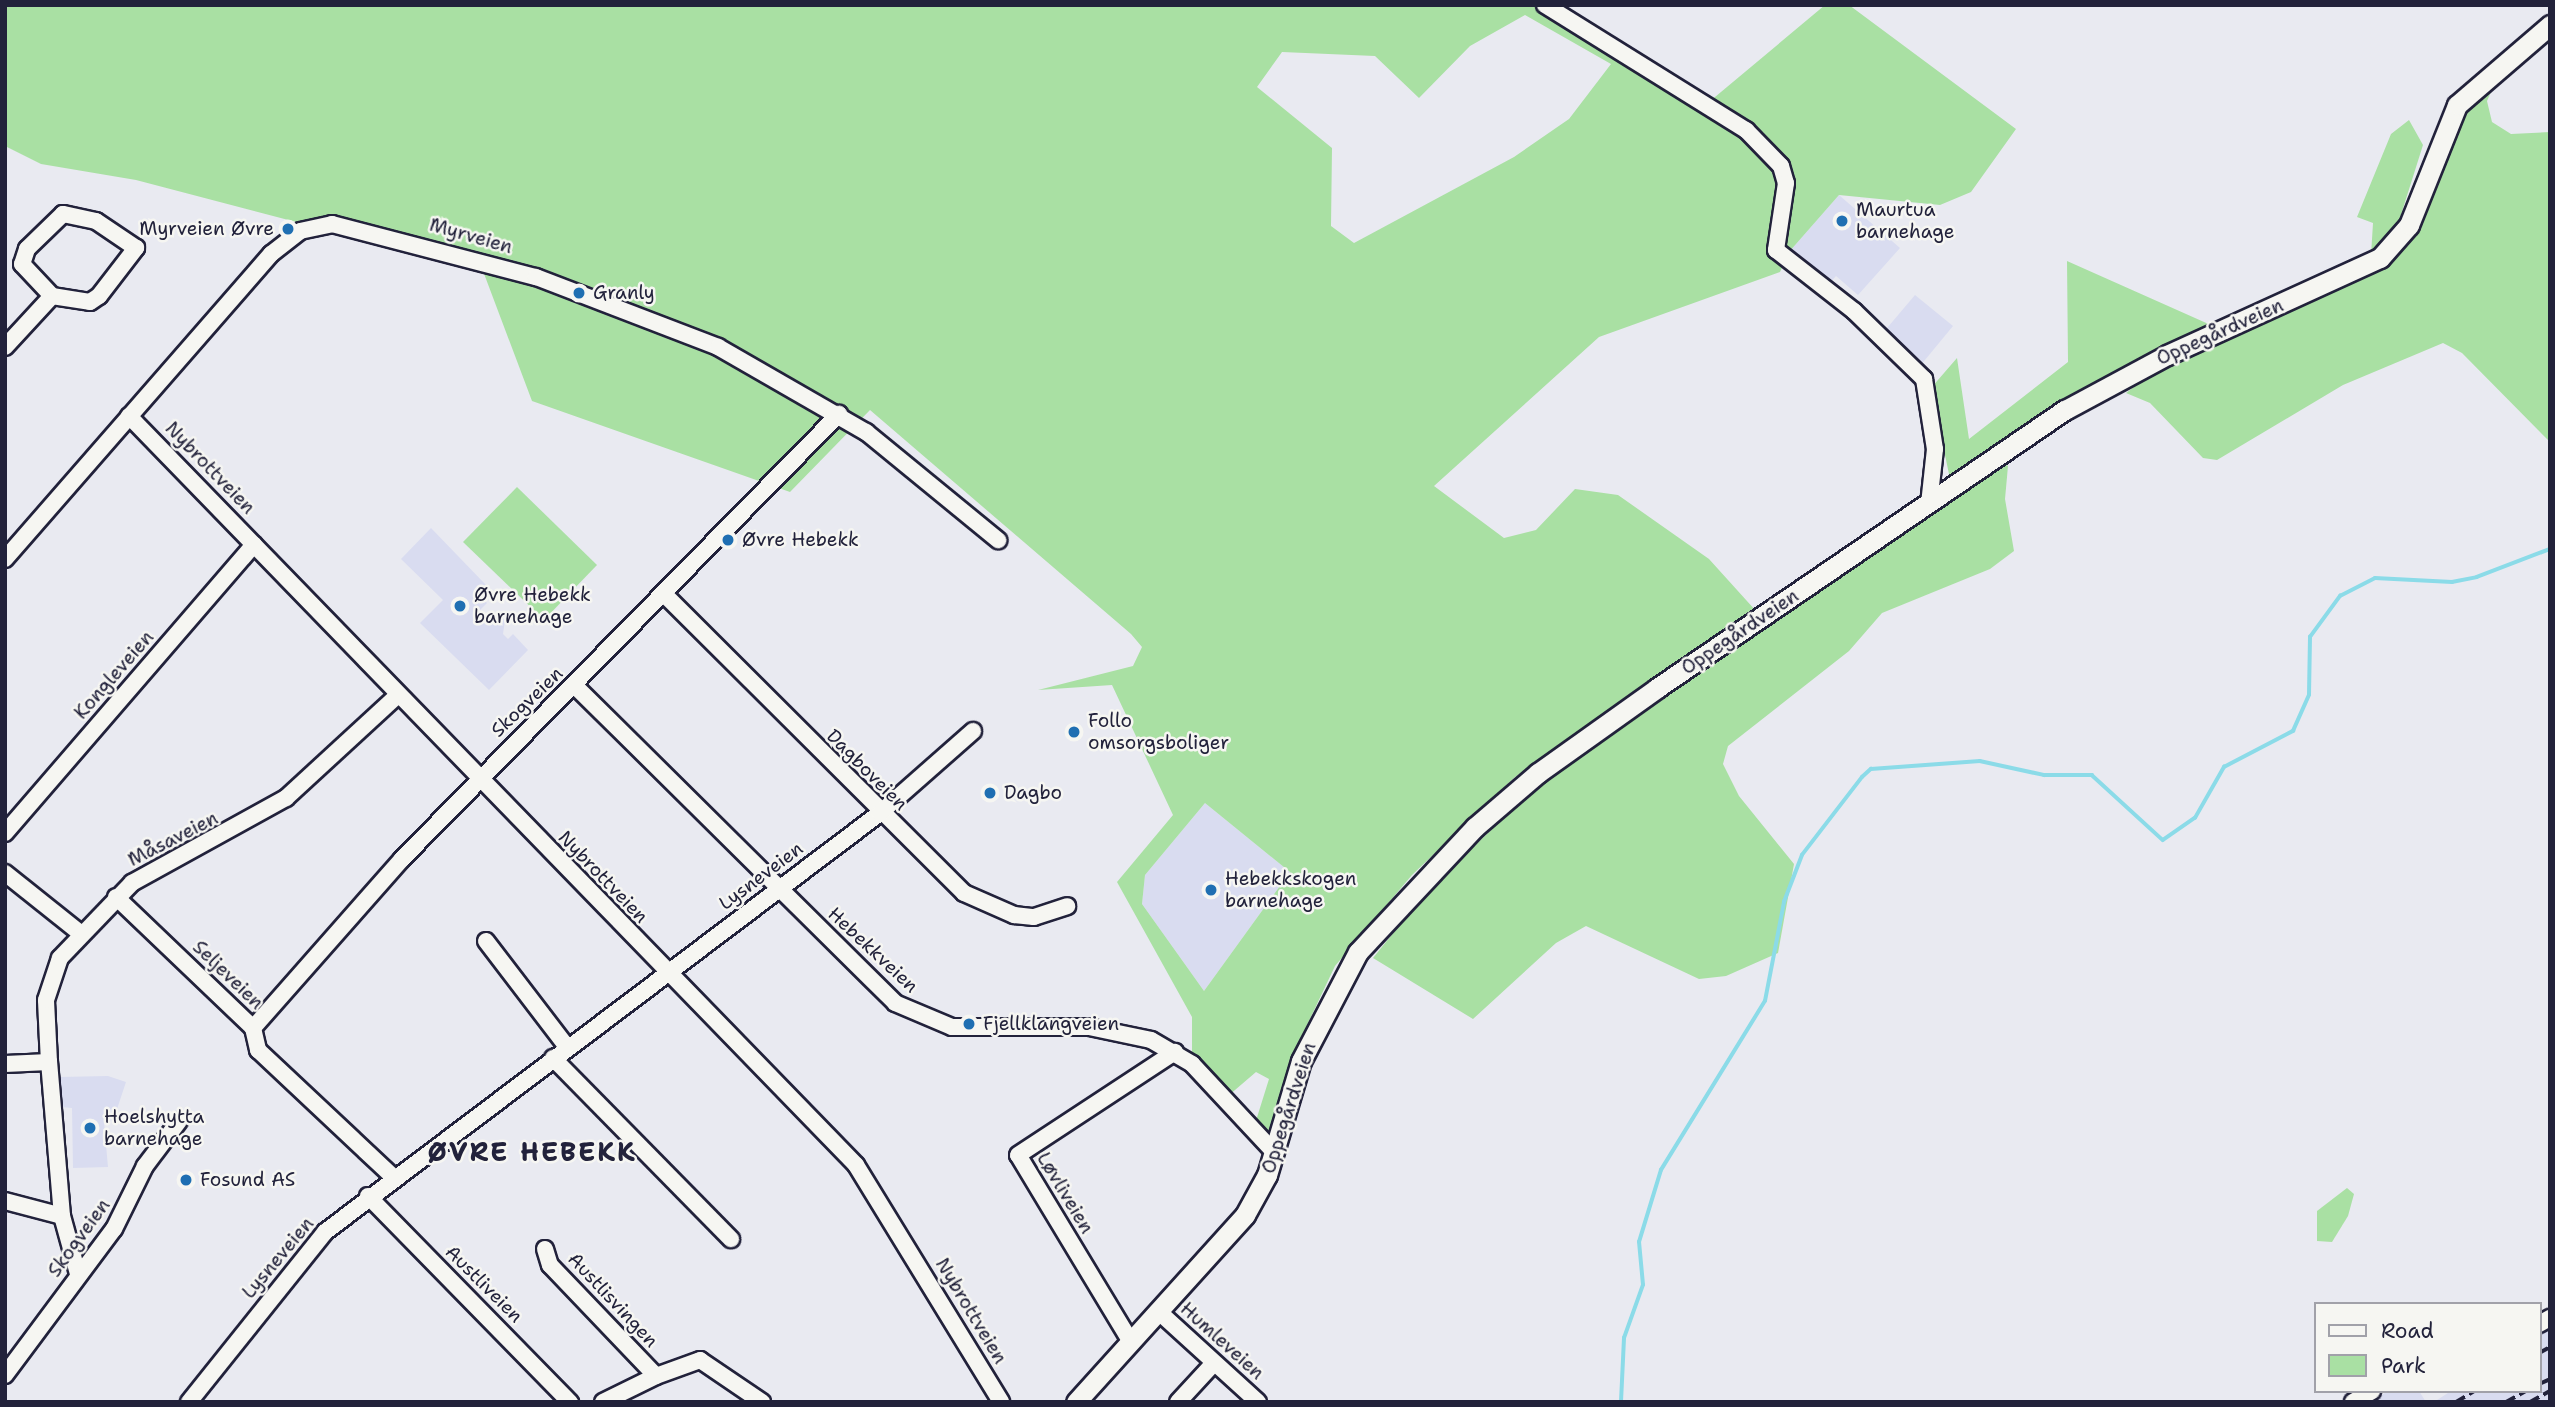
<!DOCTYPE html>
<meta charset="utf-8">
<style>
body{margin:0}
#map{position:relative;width:2555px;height:1407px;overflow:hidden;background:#e9eaf1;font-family:"Shantell Sans",sans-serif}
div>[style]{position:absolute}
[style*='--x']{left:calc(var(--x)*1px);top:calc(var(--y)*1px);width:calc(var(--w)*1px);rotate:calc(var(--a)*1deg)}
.built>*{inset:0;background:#d9dcf0}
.green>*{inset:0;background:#a9e0a3}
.stream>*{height:3.5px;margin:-1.75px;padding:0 1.75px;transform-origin:1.75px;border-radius:1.75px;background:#8bdbe8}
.roads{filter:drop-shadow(2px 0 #22223b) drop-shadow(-2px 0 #22223b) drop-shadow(0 2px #22223b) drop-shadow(0 -2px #22223b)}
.minor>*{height:16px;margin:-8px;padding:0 8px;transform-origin:8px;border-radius:8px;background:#f6f6f2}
.major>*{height:19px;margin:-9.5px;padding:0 9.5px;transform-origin:9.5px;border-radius:9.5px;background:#f6f6f2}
.rail>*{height:3.5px;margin-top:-1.75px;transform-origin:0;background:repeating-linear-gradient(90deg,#22223b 0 10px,transparent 0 15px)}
.dots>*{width:19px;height:19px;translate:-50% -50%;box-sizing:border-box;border:4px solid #f6f6f2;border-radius:50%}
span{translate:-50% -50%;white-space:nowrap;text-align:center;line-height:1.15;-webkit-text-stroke:5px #f6f6f2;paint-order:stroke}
.poi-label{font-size:19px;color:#22223b}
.left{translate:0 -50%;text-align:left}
.right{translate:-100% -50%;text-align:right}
.street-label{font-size:19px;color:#22223b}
.district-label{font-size:26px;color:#22223b;font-weight:700;letter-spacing:2px}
.frame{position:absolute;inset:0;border:7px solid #22223b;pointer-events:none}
.legend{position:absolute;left:2314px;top:1302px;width:228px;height:91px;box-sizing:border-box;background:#f6f6f2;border:2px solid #a1a1a9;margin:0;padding:9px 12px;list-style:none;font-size:21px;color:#22223b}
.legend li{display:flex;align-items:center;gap:14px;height:35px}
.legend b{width:35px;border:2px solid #a1a1a9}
</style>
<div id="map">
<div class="built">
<i style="clip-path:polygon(1839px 195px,1900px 248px,1858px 295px,1836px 276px,1827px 286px,1789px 252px)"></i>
<i style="clip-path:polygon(1915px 295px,1953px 326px,1920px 366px,1882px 334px)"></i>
<i style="clip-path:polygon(431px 528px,486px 585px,478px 594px,487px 603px,479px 611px,489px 620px,497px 612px,505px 620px,503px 634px,508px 639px,513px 634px,528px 650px,489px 690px,420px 623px,443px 600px,401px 559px)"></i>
<i style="clip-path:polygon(1205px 803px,1290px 872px,1204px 991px,1142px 904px,1145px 875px)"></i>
<i style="clip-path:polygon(108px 1076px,126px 1082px,113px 1121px,104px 1122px,108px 1167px,73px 1168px,72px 1108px,62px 1107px,59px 1077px)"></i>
<i style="clip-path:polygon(2550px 1329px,2550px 1402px,2434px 1402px,2451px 1391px,2539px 1391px,2539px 1335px)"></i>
<i style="clip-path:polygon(2388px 1391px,2419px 1391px,2426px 1402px,2371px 1402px)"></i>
</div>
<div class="green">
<i style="clip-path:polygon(evenodd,5px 5px,1554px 5px,1709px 102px,1825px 5px,1849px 5px,2016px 129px,1971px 192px,1940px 205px,1839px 195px,1789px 252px,1780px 272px,1599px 337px,1434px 486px,1504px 538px,1536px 530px,1575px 489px,1618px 495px,1709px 559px,1756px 611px,1515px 777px,1412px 875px,1335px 966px,1290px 1061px,1268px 1134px,1254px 1127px,1269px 1079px,1256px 1072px,1228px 1096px,1192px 1057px,1192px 1017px,1117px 882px,1173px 815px,1112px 685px,1038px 690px,1133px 666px,1142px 647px,1131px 634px,870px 410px,790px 492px,532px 401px,483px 271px,136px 180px,41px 164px,5px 146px,5px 5px,1525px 15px,1611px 64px,1569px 119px,1514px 157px,1354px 243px,1331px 226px,1332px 148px,1257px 87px,1282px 52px,1375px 56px,1419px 98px,1470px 46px,1525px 15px,5px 5px,1205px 803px,1290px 872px,1204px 991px,1142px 904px,1145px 875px,1205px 803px)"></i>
<i style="clip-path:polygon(2494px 85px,2487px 101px,2492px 122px,2511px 134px,2550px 132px,2550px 442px,2462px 353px,2443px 343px,2343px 385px,2217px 460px,2203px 458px,2150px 403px,2126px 393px,2142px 381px,2142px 372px,2382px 263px,2458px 115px)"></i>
<i style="clip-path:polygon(2409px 120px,2423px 145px,2399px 221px,2371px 255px,2373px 223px,2357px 217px,2391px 134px)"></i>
<i style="clip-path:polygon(2067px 261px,2213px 326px,1950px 479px,1931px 388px,1957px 358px,1969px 439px,2068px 362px)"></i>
<i style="clip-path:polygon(2001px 462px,2008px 466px,2005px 499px,2014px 551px,1990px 569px,1882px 613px,1849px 651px,1728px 746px,1723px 764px,1739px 796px,1794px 864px,1778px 953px,1726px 976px,1699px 979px,1586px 926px,1556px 943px,1473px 1019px,1373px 958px,1428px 890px,1531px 792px)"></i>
<i style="clip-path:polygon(517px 487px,597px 565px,544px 620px,463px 542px)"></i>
<i style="clip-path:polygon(2347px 1188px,2354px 1194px,2348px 1216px,2332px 1242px,2317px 1241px,2317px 1211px)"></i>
</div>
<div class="stream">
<i style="--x:1621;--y:1402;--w:64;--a:-87.3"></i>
<i style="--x:1624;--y:1338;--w:56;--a:-70.3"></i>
<i style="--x:1643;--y:1285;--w:43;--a:-95.3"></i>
<i style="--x:1639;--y:1242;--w:75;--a:-73"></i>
<i style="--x:1661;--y:1170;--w:198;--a:-58.4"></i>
<i style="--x:1765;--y:1001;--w:101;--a:-79.1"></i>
<i style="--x:1784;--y:902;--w:50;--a:-69"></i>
<i style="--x:1802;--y:855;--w:98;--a:-52.4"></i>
<i style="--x:1862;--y:777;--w:12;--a:-42"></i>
<i style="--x:1871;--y:769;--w:109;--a:-4.2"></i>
<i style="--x:1980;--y:761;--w:66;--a:12.3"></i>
<i style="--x:2044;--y:775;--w:48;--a:0"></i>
<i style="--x:2092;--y:775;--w:96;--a:42.5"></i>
<i style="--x:2163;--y:840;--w:39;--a:-35"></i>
<i style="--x:2195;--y:818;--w:59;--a:-60.4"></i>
<i style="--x:2224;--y:767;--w:78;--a:-27.6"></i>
<i style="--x:2293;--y:731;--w:39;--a:-66"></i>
<i style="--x:2309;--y:695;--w:58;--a:-89"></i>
<i style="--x:2310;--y:637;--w:51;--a:-53.8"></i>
<i style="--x:2340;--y:596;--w:39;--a:-27"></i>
<i style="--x:2375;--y:578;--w:77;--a:3"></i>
<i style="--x:2452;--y:582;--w:25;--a:-11"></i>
<i style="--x:2477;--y:577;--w:78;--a:-21"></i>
</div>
<div class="roads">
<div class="minor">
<i style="--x:1545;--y:5;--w:237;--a:31.9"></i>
<i style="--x:1746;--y:130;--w:50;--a:45.8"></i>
<i style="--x:1781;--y:166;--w:18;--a:74"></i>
<i style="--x:1786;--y:183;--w:68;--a:98.5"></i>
<i style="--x:1776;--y:250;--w:99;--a:38"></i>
<i style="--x:1854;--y:311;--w:98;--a:44.2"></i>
<i style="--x:1924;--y:379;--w:71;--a:81.1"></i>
<i style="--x:1935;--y:449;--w:55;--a:96.2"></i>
<i style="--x:5;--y:347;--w:69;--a:-47.3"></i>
<i style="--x:52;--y:296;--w:38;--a:9"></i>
<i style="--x:90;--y:302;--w:11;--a:-34"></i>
<i style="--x:99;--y:296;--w:61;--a:-52.4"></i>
<i style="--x:136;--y:248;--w:48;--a:-146"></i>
<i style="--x:96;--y:221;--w:34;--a:-168"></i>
<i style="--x:63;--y:214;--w:50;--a:135.8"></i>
<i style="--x:27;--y:249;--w:16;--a:108"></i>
<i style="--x:22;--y:264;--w:44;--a:46.8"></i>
<i style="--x:129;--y:416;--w:1044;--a:45.85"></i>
<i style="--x:856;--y:1165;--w:278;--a:58.5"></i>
<i style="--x:5;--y:559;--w:405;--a:-48.9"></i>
<i style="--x:271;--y:254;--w:37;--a:-38"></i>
<i style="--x:300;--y:231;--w:33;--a:-12"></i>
<i style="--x:332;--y:224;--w:211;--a:14.6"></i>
<i style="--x:536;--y:277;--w:195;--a:21"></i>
<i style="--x:718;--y:347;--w:171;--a:29.9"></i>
<i style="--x:866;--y:432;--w:171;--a:39.3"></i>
<i style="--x:665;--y:595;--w:422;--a:44.9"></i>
<i style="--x:964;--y:893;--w:55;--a:23.7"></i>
<i style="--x:1014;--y:915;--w:20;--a:6"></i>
<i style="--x:1034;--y:917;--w:35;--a:-18"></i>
<i style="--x:574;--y:685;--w:452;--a:44.7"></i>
<i style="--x:895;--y:1003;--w:62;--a:22.8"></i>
<i style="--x:952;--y:1027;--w:137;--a:0"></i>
<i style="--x:1089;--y:1027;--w:63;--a:11.8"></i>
<i style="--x:1151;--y:1040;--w:48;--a:30.3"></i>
<i style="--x:1192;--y:1064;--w:120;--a:47"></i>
<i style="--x:5;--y:833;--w:381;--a:-49.2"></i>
<i style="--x:5;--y:873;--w:95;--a:38.6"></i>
<i style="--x:116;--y:897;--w:190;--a:43.7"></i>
<i style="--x:253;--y:1028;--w:23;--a:77"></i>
<i style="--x:258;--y:1050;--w:184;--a:43.2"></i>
<i style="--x:486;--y:941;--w:133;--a:52.6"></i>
<i style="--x:253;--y:1028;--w:225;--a:-48.6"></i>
<i style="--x:402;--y:859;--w:624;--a:-45.52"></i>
<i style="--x:553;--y:1058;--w:254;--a:45.5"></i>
<i style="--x:5;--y:1064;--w:44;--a:-2.6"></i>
<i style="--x:368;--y:1196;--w:289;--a:45.6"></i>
<i style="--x:5;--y:1201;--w:59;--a:14.7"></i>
<i style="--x:545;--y:1249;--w:17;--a:73"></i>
<i style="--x:550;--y:1265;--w:153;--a:46.3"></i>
<i style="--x:656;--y:1376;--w:47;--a:-20"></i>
<i style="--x:700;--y:1360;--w:75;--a:34.1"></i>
<i style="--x:78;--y:1274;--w:60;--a:-105.4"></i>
<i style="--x:62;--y:1216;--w:155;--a:-94.8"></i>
<i style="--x:49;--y:1062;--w:62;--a:-92.8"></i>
<i style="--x:46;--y:1000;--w:44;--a:-71.6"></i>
<i style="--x:60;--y:958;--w:104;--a:-46.2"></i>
<i style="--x:132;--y:883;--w:176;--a:-28.9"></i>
<i style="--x:286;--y:798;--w:152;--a:-42.6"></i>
<i style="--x:1158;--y:1311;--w:135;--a:42.3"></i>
<i style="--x:2539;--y:1324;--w:13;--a:-29"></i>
<i style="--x:1131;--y:1342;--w:218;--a:-121.1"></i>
<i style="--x:1018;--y:1155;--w:188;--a:-33.3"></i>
<i style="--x:5;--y:1375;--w:182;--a:-53.3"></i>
<i style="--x:114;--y:1229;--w:70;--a:-63.8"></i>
<i style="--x:145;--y:1166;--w:56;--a:-52.9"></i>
<i style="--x:189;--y:1402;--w:218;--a:-51.3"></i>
<i style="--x:325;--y:1232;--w:695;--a:-37.05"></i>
<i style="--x:880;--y:813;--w:124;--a:-41.4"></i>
<i style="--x:603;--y:1402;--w:59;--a:-26.1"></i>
<i style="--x:1178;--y:1402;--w:53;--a:-47.3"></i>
<i style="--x:2353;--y:1402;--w:22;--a:-30"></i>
</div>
<div class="major">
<i style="--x:1076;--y:1402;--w:252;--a:-47.9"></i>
<i style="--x:1245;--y:1215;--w:46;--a:-61.2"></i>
<i style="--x:1267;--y:1175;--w:119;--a:-73.4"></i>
<i style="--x:1301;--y:1061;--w:123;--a:-62.4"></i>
<i style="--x:1358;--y:952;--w:171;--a:-46.9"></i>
<i style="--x:1475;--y:827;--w:83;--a:-40.6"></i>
<i style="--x:1538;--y:773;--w:146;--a:-35.5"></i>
<i style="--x:1657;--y:688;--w:494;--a:-34.3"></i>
<i style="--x:2065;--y:410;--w:116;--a:-28.3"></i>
<i style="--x:2167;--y:355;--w:234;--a:-24.5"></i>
<i style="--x:2380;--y:258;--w:44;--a:-48.7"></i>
<i style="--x:2409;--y:225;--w:129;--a:-68.2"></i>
<i style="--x:2457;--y:105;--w:123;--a:-40.7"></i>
</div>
</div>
<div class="rail">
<i style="--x:2539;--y:1353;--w:13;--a:-29"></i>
<i style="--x:2539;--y:1384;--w:12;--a:-24"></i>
<i style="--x:2456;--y:1402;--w:21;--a:-31"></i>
<i style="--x:2506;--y:1402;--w:23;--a:-29"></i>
<i style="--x:2530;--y:1402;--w:23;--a:-29"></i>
</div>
<div class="dots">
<i style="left:1842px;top:221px;background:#1f6fb2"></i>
<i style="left:288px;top:229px;background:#1f6fb2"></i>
<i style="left:579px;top:293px;background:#1f6fb2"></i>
<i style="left:728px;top:540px;background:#1f6fb2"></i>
<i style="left:460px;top:606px;background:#1f6fb2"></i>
<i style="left:1074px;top:732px;background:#1f6fb2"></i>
<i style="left:990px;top:793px;background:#1f6fb2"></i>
<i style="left:1211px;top:890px;background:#1f6fb2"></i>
<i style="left:969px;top:1024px;background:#1f6fb2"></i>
<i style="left:90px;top:1128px;background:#1f6fb2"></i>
<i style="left:186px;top:1180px;background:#1f6fb2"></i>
</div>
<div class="poi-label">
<span class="left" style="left:1856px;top:221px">Maurtua<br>barnehage</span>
<span class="right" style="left:274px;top:229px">Myrveien Øvre</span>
<span class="left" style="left:593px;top:293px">Granly</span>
<span class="left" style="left:742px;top:540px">Øvre Hebekk</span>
<span class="left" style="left:474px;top:606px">Øvre Hebekk<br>barnehage</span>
<span class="left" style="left:1088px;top:732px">Follo<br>omsorgsboliger</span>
<span class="left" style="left:1004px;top:793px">Dagbo</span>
<span class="left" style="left:1225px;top:890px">Hebekkskogen<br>barnehage</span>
<span class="left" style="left:983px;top:1024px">Fjellklangveien</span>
<span class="left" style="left:104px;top:1128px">Hoelshytta<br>barnehage</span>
<span class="left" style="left:200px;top:1180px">Fosund AS</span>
</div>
<div class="street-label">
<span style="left:471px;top:236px;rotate:16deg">Myrveien</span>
<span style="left:2220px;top:332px;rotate:-24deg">Oppegårdveien</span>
<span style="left:210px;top:468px;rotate:46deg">Nybrottveien</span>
<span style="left:1740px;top:632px;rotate:-34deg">Oppegårdveien</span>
<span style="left:114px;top:675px;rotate:-49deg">Kongleveien</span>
<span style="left:527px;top:702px;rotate:-44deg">Skogveien</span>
<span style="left:867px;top:770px;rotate:45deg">Dagboveien</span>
<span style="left:173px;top:839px;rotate:-27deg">Måsaveien</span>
<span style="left:761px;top:876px;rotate:-37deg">Lysneveien</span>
<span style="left:603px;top:877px;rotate:46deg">Nybrottveien</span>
<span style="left:873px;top:950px;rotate:43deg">Hebekkveien</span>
<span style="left:228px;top:975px;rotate:44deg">Seljeveien</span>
<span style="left:1289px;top:1108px;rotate:-72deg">Oppegårdveien</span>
<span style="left:1065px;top:1193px;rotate:59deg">Løvliveien</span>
<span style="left:79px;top:1238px;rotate:-54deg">Skogveien</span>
<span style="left:278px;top:1258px;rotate:-50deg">Lysneveien</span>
<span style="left:484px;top:1284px;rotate:45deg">Austliveien</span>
<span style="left:613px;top:1300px;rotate:47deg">Austlisvingen</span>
<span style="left:971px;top:1311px;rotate:59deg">Nybrottveien</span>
<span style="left:1222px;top:1341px;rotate:42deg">Humleveien</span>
</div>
<div class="district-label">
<span style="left:532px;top:1152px">ØVRE HEBEKK</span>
</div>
<div class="frame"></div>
<ul class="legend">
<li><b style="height:9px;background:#f6f6f2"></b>Road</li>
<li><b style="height:19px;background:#a9e0a3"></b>Park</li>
</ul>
</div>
